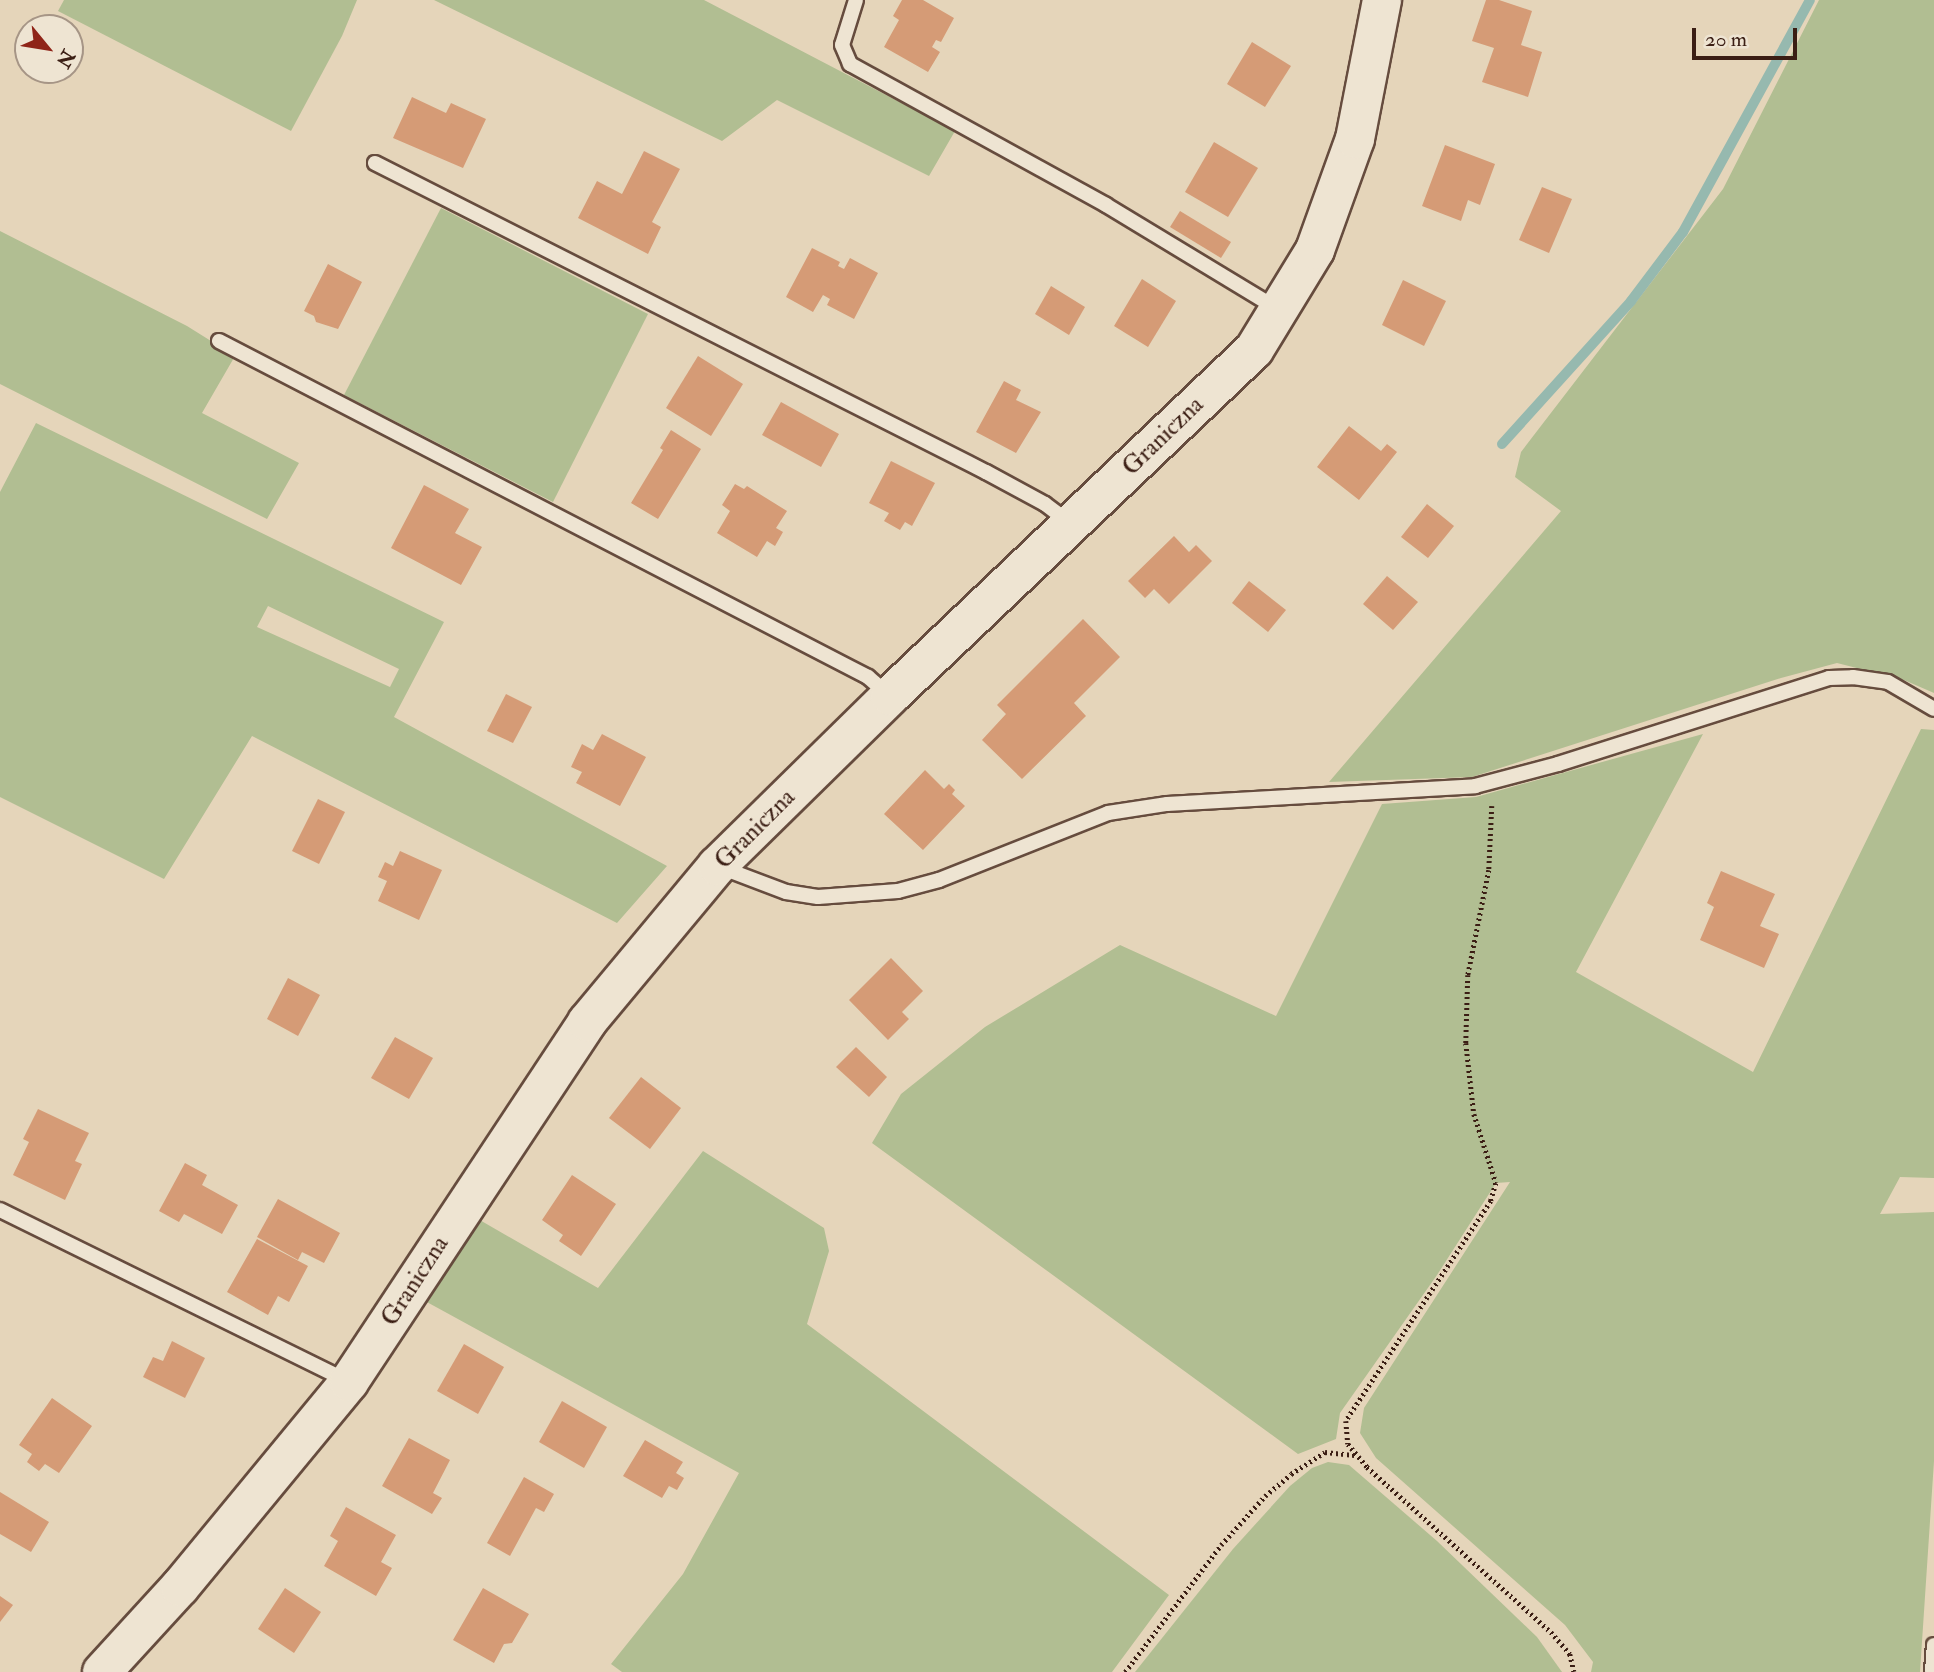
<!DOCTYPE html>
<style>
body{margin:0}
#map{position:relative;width:1934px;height:1672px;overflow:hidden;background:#e5d5ba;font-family:"IM FELL Double Pica",serif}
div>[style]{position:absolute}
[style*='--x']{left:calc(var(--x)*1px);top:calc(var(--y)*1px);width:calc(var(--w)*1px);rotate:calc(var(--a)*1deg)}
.green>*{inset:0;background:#b1be92}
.stream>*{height:10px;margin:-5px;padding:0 5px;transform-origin:5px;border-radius:5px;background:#96b9af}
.building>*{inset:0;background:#d59b76}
.path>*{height:4.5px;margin-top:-2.25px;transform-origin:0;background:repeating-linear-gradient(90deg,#3b1e14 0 2px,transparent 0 5.5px)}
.roads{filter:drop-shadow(2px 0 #664c3e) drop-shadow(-2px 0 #664c3e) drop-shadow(0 2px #664c3e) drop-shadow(0 -2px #664c3e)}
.lane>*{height:14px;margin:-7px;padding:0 7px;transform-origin:7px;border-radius:7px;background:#eee4d2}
.secondary>*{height:38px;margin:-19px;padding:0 19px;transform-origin:19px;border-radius:19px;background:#eee4d2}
span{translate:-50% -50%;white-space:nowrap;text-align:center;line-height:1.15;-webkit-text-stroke:5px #eee4d2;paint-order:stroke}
.street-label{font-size:24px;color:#3b1e14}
.north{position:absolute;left:14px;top:14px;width:70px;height:70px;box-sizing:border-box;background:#eee4d2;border:2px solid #a69586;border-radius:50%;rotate:120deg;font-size:19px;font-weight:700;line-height:28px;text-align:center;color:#3b1e14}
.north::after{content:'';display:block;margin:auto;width:24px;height:32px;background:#8f2418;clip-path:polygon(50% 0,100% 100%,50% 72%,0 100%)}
.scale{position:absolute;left:1692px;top:28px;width:105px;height:32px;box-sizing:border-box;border:4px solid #3b1e14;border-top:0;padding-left:9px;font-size:21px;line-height:24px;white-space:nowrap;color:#3b1e14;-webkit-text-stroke:5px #eee4d2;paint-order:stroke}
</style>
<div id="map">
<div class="green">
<i style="clip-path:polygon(64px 0,357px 0,342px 36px,291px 131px,58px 11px)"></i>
<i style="clip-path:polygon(434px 0,704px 0,955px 131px,929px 176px,777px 100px,722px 141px)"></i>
<i style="clip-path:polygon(1819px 0,1934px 0,1934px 693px,1904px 680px,1837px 663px,1781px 678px,1472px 777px,1329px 782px,1561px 511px,1515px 477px,1521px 452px,1723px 189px)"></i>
<i style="clip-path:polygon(441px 208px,648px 314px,553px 502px,344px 395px)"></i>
<i style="clip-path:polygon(0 231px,187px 326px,235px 356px,202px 413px,299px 463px,267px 519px,0 384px)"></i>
<i style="clip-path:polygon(evenodd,36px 423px,444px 622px,394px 717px,667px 866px,617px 923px,252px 736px,164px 879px,0 797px,0 492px,36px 423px,268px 606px,399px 669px,390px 687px,257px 627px,268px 606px)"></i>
<i style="clip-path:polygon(1921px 729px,1934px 730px,1934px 1178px,1900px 1177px,1880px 1214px,1934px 1212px,1934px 1461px,1920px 1672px,1591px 1672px,1593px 1662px,1565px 1625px,1376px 1458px,1360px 1433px,1364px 1408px,1510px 1182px,1496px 1183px,1437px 1275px,1340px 1413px,1336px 1439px,1298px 1454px,872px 1143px,901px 1094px,985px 1027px,1120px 945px,1276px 1016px,1382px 804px,1476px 797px,1703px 734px,1576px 972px,1753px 1072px)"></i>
<i style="clip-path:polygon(703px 1151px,824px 1228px,829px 1251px,807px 1324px,1169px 1595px,1112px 1672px,622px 1672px,611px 1664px,683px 1574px,739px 1473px,425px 1301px,478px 1219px,598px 1288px)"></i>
<i style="clip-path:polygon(1328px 1462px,1349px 1465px,1437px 1541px,1537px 1637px,1562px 1672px,1135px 1672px,1233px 1549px,1290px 1486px,1312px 1468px)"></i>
</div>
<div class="stream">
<i style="--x:1502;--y:444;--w:193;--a:-47.9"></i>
<i style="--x:1631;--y:301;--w:86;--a:-53"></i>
<i style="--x:1683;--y:232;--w:264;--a:-61.3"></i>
</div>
<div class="building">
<i style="clip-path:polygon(902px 0,923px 0,954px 18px,941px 42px,936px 40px,932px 47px,940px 52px,928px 72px,884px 47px,899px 20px,893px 16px)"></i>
<i style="clip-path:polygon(1486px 0,1499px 0,1532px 11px,1521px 45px,1542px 52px,1528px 97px,1482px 82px,1494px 48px,1472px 41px)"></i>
<i style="clip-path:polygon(1252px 42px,1291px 66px,1265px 107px,1227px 84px)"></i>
<i style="clip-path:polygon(412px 97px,446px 113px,451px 103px,486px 119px,463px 168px,393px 138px)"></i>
<i style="clip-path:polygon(1214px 142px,1258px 168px,1228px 217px,1185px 192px)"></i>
<i style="clip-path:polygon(1445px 145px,1495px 164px,1480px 205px,1468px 200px,1461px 221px,1422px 206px)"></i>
<i style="clip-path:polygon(644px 151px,680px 169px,652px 222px,661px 227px,648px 254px,578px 218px,597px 181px,622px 194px)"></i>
<i style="clip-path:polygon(1542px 187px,1572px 199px,1549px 253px,1519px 240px)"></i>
<i style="clip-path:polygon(1180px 211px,1231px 242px,1221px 258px,1170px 227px)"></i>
<i style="clip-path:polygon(812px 248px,840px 262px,838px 266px,844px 269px,850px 258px,878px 273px,854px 319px,827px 305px,830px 299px,823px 295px,813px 312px,786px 297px)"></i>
<i style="clip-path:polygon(328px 264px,362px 282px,338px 329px,316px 322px,314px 316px,304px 311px)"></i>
<i style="clip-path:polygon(1142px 279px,1176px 301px,1148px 347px,1114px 326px)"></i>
<i style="clip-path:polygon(1403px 280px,1446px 301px,1424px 346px,1382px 325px)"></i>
<i style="clip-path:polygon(1051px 286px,1085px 307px,1069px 335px,1035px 314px)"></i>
<i style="clip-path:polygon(698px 356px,743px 384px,711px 436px,666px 408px)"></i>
<i style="clip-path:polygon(1004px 381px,1021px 390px,1016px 400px,1041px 412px,1016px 453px,976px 432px)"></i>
<i style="clip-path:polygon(781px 402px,839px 434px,821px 467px,762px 435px)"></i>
<i style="clip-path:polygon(1349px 426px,1381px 451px,1387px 444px,1397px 452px,1359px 500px,1317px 467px)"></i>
<i style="clip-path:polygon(671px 430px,701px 449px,658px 519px,631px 503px,663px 450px,660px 448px)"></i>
<i style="clip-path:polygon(891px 461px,935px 483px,912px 526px,905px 522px,900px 530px,884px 521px,889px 513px,869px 503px)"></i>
<i style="clip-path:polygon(735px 484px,744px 489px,747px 486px,787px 511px,776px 528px,783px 532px,775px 546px,767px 541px,757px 557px,717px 533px,730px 511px,722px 505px)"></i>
<i style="clip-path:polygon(424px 485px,469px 509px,455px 533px,482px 547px,461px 585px,391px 548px)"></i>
<i style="clip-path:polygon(1427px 504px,1454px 526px,1428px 558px,1401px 537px)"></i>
<i style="clip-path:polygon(1174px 536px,1189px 552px,1196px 545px,1212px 561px,1169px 604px,1154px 589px,1145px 598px,1128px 581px)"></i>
<i style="clip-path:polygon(1387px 576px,1418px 602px,1393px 630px,1363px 604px)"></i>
<i style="clip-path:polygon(1249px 581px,1286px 610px,1268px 632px,1232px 603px)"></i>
<i style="clip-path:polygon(1083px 619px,1120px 657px,1074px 703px,1086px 716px,1022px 779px,982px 740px,1006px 714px,997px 705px)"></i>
<i style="clip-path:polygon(506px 694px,532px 707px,513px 743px,487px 731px)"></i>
<i style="clip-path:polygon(602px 734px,646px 757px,620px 806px,576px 783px,582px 772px,571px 767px,582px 744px,593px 750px)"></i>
<i style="clip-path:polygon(925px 770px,944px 789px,949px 784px,955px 790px,952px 794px,965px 806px,923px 850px,884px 814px)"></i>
<i style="clip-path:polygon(318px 799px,345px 812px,319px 864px,292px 851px)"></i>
<i style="clip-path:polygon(400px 851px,442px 870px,419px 920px,378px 901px,387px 881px,378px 877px,385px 862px,393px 866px)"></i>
<i style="clip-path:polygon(1721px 871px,1775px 894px,1760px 926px,1779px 934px,1764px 968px,1700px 940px,1714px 907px,1707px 903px)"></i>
<i style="clip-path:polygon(891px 958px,923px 991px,902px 1012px,909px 1019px,888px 1040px,849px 1000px)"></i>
<i style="clip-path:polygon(288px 978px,320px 995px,298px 1036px,267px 1019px)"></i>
<i style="clip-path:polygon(395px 1037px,433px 1058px,409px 1099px,371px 1078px)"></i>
<i style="clip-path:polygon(856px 1047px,887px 1077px,869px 1097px,836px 1067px)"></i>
<i style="clip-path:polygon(641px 1077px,681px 1108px,650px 1149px,609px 1118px)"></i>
<i style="clip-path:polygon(38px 1109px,89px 1133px,75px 1161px,82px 1164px,65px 1200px,13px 1175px,29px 1142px,23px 1139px)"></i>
<i style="clip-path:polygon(185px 1163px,207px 1175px,202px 1185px,238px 1205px,222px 1234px,184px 1214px,179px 1222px,159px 1211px)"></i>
<i style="clip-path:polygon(572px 1175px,616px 1204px,581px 1256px,559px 1241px,563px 1235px,542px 1220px)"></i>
<i style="clip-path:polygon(278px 1199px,340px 1233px,324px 1263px,302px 1252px,298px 1260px,257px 1237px)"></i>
<i style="clip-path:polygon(257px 1239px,308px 1266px,289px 1302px,278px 1296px,268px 1315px,227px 1292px)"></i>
<i style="clip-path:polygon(172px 1341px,205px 1358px,185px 1398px,143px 1377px,153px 1357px,163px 1361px)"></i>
<i style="clip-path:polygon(464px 1344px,504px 1367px,478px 1414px,437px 1391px)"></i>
<i style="clip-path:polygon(52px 1398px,92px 1426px,59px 1473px,45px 1464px,39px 1471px,27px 1462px,32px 1454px,19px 1445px)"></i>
<i style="clip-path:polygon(562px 1401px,607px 1427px,584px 1468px,539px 1442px)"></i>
<i style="clip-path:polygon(409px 1438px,450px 1460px,433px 1493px,442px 1498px,432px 1514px,382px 1486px)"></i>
<i style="clip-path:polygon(645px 1440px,683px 1462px,676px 1473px,684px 1478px,677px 1490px,669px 1486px,662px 1498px,623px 1476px)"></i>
<i style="clip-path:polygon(524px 1477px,554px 1494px,544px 1512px,536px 1508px,510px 1556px,487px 1543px)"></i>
<i style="clip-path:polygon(0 1492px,49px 1522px,31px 1552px,0 1534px)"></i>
<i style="clip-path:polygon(346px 1507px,396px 1535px,381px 1562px,392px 1568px,376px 1596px,324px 1566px,338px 1541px,330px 1536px)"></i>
<i style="clip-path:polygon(285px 1588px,321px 1612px,294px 1653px,258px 1629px)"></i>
<i style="clip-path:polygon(483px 1588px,529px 1614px,512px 1643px,504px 1644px,494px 1663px,453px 1640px)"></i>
<i style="clip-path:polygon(0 1596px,13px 1605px,0 1622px)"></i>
</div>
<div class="path">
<i style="--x:1492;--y:806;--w:64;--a:92.7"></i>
<i style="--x:1489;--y:870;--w:107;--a:101.3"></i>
<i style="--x:1468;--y:975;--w:68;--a:91.7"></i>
<i style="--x:1466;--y:1043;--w:71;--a:83.6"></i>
<i style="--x:1474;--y:1114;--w:72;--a:72.3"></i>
<i style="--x:1496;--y:1183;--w:19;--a:106"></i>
<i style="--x:1491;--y:1201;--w:263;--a:123.4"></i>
<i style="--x:1346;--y:1421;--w:23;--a:85"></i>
<i style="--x:1348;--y:1444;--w:30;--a:50"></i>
<i style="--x:1367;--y:1467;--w:247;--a:41.9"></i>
<i style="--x:1551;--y:1632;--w:29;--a:49"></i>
<i style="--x:1570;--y:1654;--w:18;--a:77"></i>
<i style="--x:1125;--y:1672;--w:159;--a:-52.9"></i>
<i style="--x:1221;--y:1545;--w:66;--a:-48.1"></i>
<i style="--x:1265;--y:1496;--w:34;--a:-40"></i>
<i style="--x:1291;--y:1474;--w:40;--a:-32.9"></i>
<i style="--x:1325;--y:1452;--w:30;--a:6"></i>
</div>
<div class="roads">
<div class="lane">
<i style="--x:856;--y:0;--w:47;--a:107.3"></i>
<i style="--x:842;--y:45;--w:21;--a:67"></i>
<i style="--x:850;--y:64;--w:292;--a:28.8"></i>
<i style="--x:1106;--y:205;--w:201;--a:31.2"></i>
<i style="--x:375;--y:163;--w:685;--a:26.83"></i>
<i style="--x:986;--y:472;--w:67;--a:28.5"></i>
<i style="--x:1045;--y:504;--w:30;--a:37"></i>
<i style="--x:219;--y:341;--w:731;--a:27.37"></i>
<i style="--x:868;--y:677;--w:28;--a:41"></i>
<i style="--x:720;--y:867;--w:71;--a:20.7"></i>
<i style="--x:786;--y:892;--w:32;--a:9"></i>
<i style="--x:818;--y:897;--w:80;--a:-4.3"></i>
<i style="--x:898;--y:891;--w:42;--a:-15"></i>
<i style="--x:939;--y:880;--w:182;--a:-21.6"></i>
<i style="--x:1108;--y:813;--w:60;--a:-8.7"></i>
<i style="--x:1167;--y:804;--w:309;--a:-3.3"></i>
<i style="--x:1475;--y:786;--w:86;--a:-14.8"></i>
<i style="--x:1558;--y:764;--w:284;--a:-17.6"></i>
<i style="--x:1829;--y:678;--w:24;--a:-2"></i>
<i style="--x:1853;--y:677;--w:35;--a:8"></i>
<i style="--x:1888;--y:682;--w:53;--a:30.4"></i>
<i style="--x:0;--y:1210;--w:387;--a:26.2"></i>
<i style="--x:1932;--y:1672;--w:27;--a:-86"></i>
</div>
<div class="secondary">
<i style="--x:102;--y:1672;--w:115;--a:-47.5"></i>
<i style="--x:180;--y:1587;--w:266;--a:-50.5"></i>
<i style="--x:349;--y:1382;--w:432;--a:-56.5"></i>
<i style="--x:587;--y:1022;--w:203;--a:-50.2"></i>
<i style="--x:717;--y:866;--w:243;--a:-44.5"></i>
<i style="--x:890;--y:696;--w:502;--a:-43.55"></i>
<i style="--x:1254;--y:350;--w:117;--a:-58.6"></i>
<i style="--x:1315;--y:250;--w:118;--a:-70.2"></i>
<i style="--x:1355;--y:139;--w:142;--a:-79"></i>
</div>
</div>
<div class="street-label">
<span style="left:1163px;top:436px;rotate:-44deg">Graniczna</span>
<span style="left:755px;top:829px;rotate:-45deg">Graniczna</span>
<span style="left:415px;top:1281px;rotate:-57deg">Graniczna</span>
</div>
<div class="north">N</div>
<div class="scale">20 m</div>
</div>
